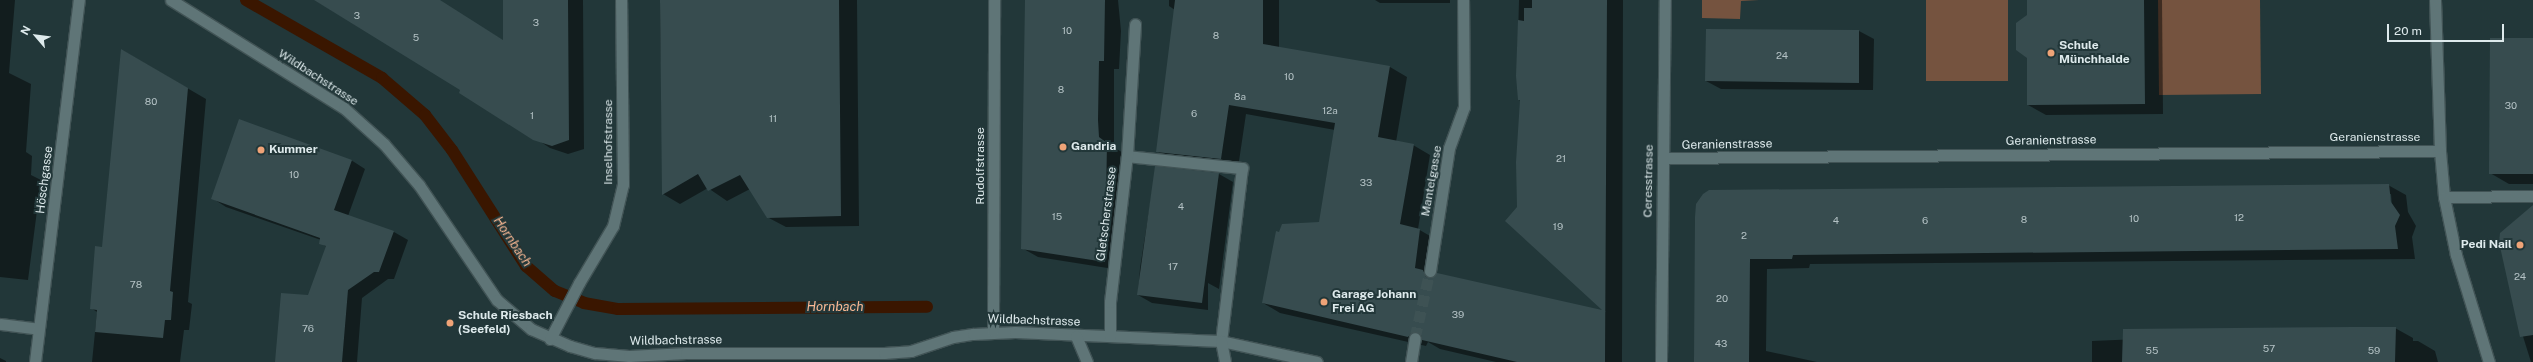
<!DOCTYPE html>
<meta charset="utf-8">
<style>
body{margin:0}
#map{position:relative;width:2533px;height:362px;overflow:hidden;background:#223739;font-family:"Public Sans",sans-serif}
div>[style]{position:absolute}
[style*='--x']{left:calc(var(--x)*1px);top:calc(var(--y)*1px);width:calc(var(--w)*1px);rotate:calc(var(--a)*1deg)}
.green>*{inset:0;background:#75533f}
.shadow>*{inset:0;background:#0007}
.stream>*{height:12px;margin:-6px;padding:0 6px;transform-origin:6px;border-radius:6px;background:#3a1600}
.building>*{inset:0;background:#374c4f}
.minor-tunnel>*{height:11px;margin-top:-5.5px;transform-origin:0;background:repeating-linear-gradient(90deg,#3e5254 0 11px,transparent 0 16.5px)}
.roads{filter:drop-shadow(1px 0 #415355) drop-shadow(-1px 0 #415355) drop-shadow(0 1px #415355) drop-shadow(0 -1px #415355)}
.service>*{height:11px;margin:-5.5px;padding:0 5.5px;transform-origin:5.5px;border-radius:5.5px;background:#5f7577}
.minor>*{height:11px;margin:-5.5px;padding:0 5.5px;transform-origin:5.5px;border-radius:5.5px;background:#5f7577}
.secondary>*{height:11px;margin:-5.5px;padding:0 5.5px;transform-origin:5.5px;border-radius:5.5px;background:#5f7577}
.dots>*{width:11px;height:11px;translate:-50% -50%;box-sizing:border-box;border:2px solid #223739;border-radius:50%}
span{translate:-50% -50%;white-space:nowrap;text-align:center;line-height:1.15;-webkit-text-stroke:4px #223739;paint-order:stroke}
.number-label{font-size:10px;color:#b4c2c5}
.number-label span{-webkit-text-stroke-width:0}
.poi-label{font-size:12px;color:#deeaec;font-weight:700}
.left{translate:0 -50%;text-align:left}
.right{translate:-100% -50%;text-align:right}
.street-label{font-size:12px;color:#deeaec}
.water-label{font-size:13px;color:#fab893;font-style:italic}
.north{position:absolute;left:16px;top:16px;width:40px;height:40px;-webkit-text-stroke:3px #223739;paint-order:stroke;rotate:298deg;font-size:11px;font-weight:700;line-height:16px;text-align:center;color:#deeaec}
.north::after{content:'';display:block;margin:auto;width:14px;height:18px;background:#deeaec;clip-path:polygon(50% 0,100% 100%,50% 72%,0 100%)}
.scale{position:absolute;left:2387px;top:24px;width:117px;height:18px;box-sizing:border-box;border:2px solid #deeaec;border-top:0;padding-left:5px;font-size:12px;line-height:14px;white-space:nowrap;color:#deeaec;-webkit-text-stroke:3px #223739;paint-order:stroke}
</style>
<div id="map">
<div class="green">
<i style="clip-path:polygon(1702px 0,1759px 0,1741px 1px,1740px 19px,1702px 18px)"></i>
<i style="clip-path:polygon(1926px 0,2008px 0,2008px 81px,1926px 81px)"></i>
<i style="clip-path:polygon(2158px 0,2260px 0,2261px 94px,2159px 95px)"></i>
</div>
<div class="shadow">
<i style="clip-path:polygon(0 0,15px 0,9px 73px,31px 84px,26px 152px,32px 156px,31px 175px,41px 180px,28px 280px,0 277px)"></i>
<i style="clip-path:polygon(315px 0,437px 0,504px 41px,504px 0,583px 0,584px 149px,568px 154px,550px 148px,462px 90px)"></i>
<i style="clip-path:polygon(660px 0,857px 0,859px 226px,786px 227px,767px 217px,750px 189px,727px 201px,708px 188px,680px 204px,663px 194px)"></i>
<i style="clip-path:polygon(1026px 0,1118px 0,1121px 31px,1119px 69px,1114px 69px,1114px 147px,1123px 153px,1120px 270px,1038px 257px,1022px 248px)"></i>
<i style="clip-path:polygon(1169px 0,1279px 0,1279px 48px,1390px 67px,1407px 77px,1396px 142px,1413px 145px,1430px 155px,1418px 229px,1437px 240px,1432px 276px,1437px 274px,1606px 312px,1506px 221px,1518px 208px,1521px 101px,1519px 100px,1517px 75px,1519px 0,1623px 0,1622px 362px,1496px 362px,1440px 349px,1428px 342px,1426px 346px,1280px 313px,1263px 303px,1320px 223px,1335px 130px,1246px 114px,1238px 168px,1175px 161px,1158px 152px,1175px 10px,1169px 6px)"></i>
<i style="clip-path:polygon(1375px 0,1450px 0,1450px 3px,1380px 3px)"></i>
<i style="clip-path:polygon(2028px 0,2162px 0,2163px 114px,2046px 115px,2028px 105px)"></i>
<i style="clip-path:polygon(1707px 30px,1859px 31px,1874px 39px,1873px 90px,1721px 89px,1706px 81px)"></i>
<i style="clip-path:polygon(2533px 40px,2533px 184px,2509px 184px,2490px 173px)"></i>
<i style="clip-path:polygon(122px 50px,206px 99px,188px 302px,192px 304px,189px 330px,184px 330px,180px 362px,92px 362px,97px 312px,91px 308px,103px 249px)"></i>
<i style="clip-path:polygon(351px 160px,365px 169px,348px 216px,394px 232px,408px 240px,394px 279px,388px 279px,362px 298px,357px 362px,276px 362px,309px 296px,327px 247px,320px 243px,321px 240px,226px 207px,212px 198px)"></i>
<i style="clip-path:polygon(1156px 167px,1219px 174px,1233px 182px,1219px 289px,1208px 283px,1208px 310px,1152px 303px,1138px 295px,1140px 268px)"></i>
<i style="clip-path:polygon(evenodd,2388px 185px,2406px 195px,2408px 212px,2416px 226px,2412px 237px,2415px 259px,1810px 264px,1809px 268px,1767px 269px,1766px 351px,1817px 362px,1695px 362px,1696px 217px,2388px 185px,2389px 194px,2391px 194px,2392px 206px,2389px 194px)"></i>
<i style="clip-path:polygon(2533px 206px,2533px 362px,2531px 362px,2515px 311px)"></i>
<i style="clip-path:polygon(2395px 328px,2413px 338px,2413px 341px,2418px 341px,2435px 351px,2438px 362px,2092px 362px,2092px 341px)"></i>
<i style="clip-path:polygon(0 358px,6px 361px,6px 362px,0 362px)"></i>
</div>
<div class="stream">
<i style="--x:246;--y:0;--w:157;--a:29.8"></i>
<i style="--x:382;--y:78;--w:57;--a:40.7"></i>
<i style="--x:425;--y:115;--w:44;--a:52.4"></i>
<i style="--x:452;--y:150;--w:138;--a:57.5"></i>
<i style="--x:526;--y:266;--w:38;--a:41"></i>
<i style="--x:555;--y:291;--w:31;--a:22"></i>
<i style="--x:584;--y:303;--w:35;--a:10"></i>
<i style="--x:618;--y:309;--w:309;--a:-0.4"></i>
</div>
<div class="building">
<i style="clip-path:polygon(314px 0,440px 0,503px 40px,503px 0,568px 0,569px 140px,552px 146px,533px 140px,459px 93px,460px 90px)"></i>
<i style="clip-path:polygon(660px 0,839px 0,841px 216px,767px 218px,740px 175px,708px 191px,698px 174px,662px 195px)"></i>
<i style="clip-path:polygon(1025px 0,1105px 0,1104px 61px,1099px 61px,1098px 120px,1099px 137px,1107px 143px,1105px 262px,1021px 249px)"></i>
<i style="clip-path:polygon(1175px 0,1263px 0,1263px 44px,1390px 66px,1378px 137px,1414px 144px,1400px 224px,1420px 229px,1415px 268px,1423px 270px,1426px 277px,1432px 278px,1437px 273px,1602px 310px,1505px 221px,1517px 207px,1516px 162px,1520px 100px,1518px 100px,1516px 76px,1518px 20px,1524px 21px,1524px 8px,1532px 8px,1532px 0,1607px 0,1605px 362px,1517px 362px,1422px 340px,1421px 335px,1417px 331px,1412px 332px,1408px 337px,1262px 303px,1276px 231px,1279px 232px,1282px 224px,1319px 222px,1335px 123px,1229px 105px,1221px 159px,1156px 152px)"></i>
<i style="clip-path:polygon(2027px 0,2144px 0,2145px 104px,2027px 105px,2027px 58px,2016px 50px,2016px 23px,2027px 15px)"></i>
<i style="clip-path:polygon(1706px 29px,1859px 30px,1859px 83px,1705px 81px)"></i>
<i style="clip-path:polygon(2490px 38px,2533px 38px,2533px 174px,2489px 174px)"></i>
<i style="clip-path:polygon(121px 49px,188px 88px,170px 291px,173px 292px,171px 320px,165px 320px,163px 338px,95px 332px,97px 310px,90px 309px,95px 246px,102px 247px)"></i>
<i style="clip-path:polygon(239px 119px,352px 160px,334px 210px,394px 231px,379px 272px,374px 272px,348px 290px,342px 362px,275px 362px,281px 293px,308px 295px,326px 246px,319px 244px,320px 238px,211px 199px)"></i>
<i style="clip-path:polygon(1155px 166px,1219px 173px,1202px 303px,1137px 295px)"></i>
<i style="clip-path:polygon(2389px 184px,2391px 202px,2400px 215px,2395px 226px,2398px 249px,1793px 255px,1792px 259px,1750px 259px,1749px 362px,1694px 362px,1695px 217px,1696px 204px,1703px 194px,1709px 190px)"></i>
<i style="clip-path:polygon(2533px 205px,2533px 335px,2520px 337px,2499px 242px,2500px 233px)"></i>
<i style="clip-path:polygon(2354px 327px,2396px 327px,2395px 362px,2122px 362px,2123px 329px)"></i>
</div>
<div class="minor-tunnel">
<i style="--x:1415;--y:338;--w:69;--a:-77.4"></i>
</div>
<div class="roads">
<div class="service">
<i style="--x:1127;--y:156;--w:116;--a:6"></i>
<i style="--x:1242;--y:168;--w:174;--a:96.9"></i>
</div>
<div class="minor">
<i style="--x:171;--y:0;--w:204;--a:32"></i>
<i style="--x:344;--y:108;--w:54;--a:42"></i>
<i style="--x:384;--y:144;--w:54;--a:49.5"></i>
<i style="--x:419;--y:185;--w:139;--a:55.9"></i>
<i style="--x:497;--y:300;--w:45;--a:40.5"></i>
<i style="--x:531;--y:329;--w:43;--a:23.6"></i>
<i style="--x:570;--y:346;--w:26;--a:16"></i>
<i style="--x:595;--y:353;--w:34;--a:5"></i>
<i style="--x:629;--y:356;--w:57;--a:-3"></i>
<i style="--x:686;--y:353;--w:198;--a:0"></i>
<i style="--x:884;--y:353;--w:27;--a:-4"></i>
<i style="--x:911;--y:351;--w:44;--a:-18.4"></i>
<i style="--x:953;--y:337;--w:20;--a:-9"></i>
<i style="--x:973;--y:334;--w:42;--a:-2.7"></i>
<i style="--x:1015;--y:332;--w:206;--a:2.5"></i>
<i style="--x:1221;--y:341;--w:98;--a:12.3"></i>
<i style="--x:2435;--y:0;--w:151;--a:88.1"></i>
<i style="--x:2440;--y:151;--w:46;--a:85"></i>
<i style="--x:2444;--y:197;--w:59;--a:78.3"></i>
<i style="--x:2456;--y:255;--w:112;--a:72.9"></i>
<i style="--x:1663;--y:158;--w:777;--a:-0.52"></i>
<i style="--x:2444;--y:197;--w:89;--a:-0.6"></i>
<i style="--x:1430;--y:271;--w:124;--a:-81.2"></i>
<i style="--x:1449;--y:148;--w:44;--a:-69.9"></i>
<i style="--x:1464;--y:107;--w:107;--a:-90.5"></i>
<i style="--x:0;--y:324;--w:39;--a:7"></i>
<i style="--x:993;--y:331;--w:331;--a:-89.8"></i>
<i style="--x:1076;--y:336;--w:28;--a:67"></i>
<i style="--x:1110;--y:336;--w:34;--a:-90"></i>
<i style="--x:1110;--y:302;--w:147;--a:-83.4"></i>
<i style="--x:1127;--y:156;--w:132;--a:-86.5"></i>
<i style="--x:550;--y:339;--w:63;--a:-62.6"></i>
<i style="--x:579;--y:283;--w:66;--a:-59.2"></i>
<i style="--x:613;--y:226;--w:43;--a:-76.6"></i>
<i style="--x:623;--y:184;--w:184;--a:-90.6"></i>
<i style="--x:1221;--y:341;--w:21;--a:79"></i>
<i style="--x:1411;--y:362;--w:24;--a:-81"></i>
<i style="--x:1661;--y:362;--w:362;--a:-89.4"></i>
</div>
<div class="secondary">
<i style="--x:35;--y:362;--w:365;--a:-83.1"></i>
</div>
</div>
<div class="dots">
<i style="left:2051px;top:53px;background:#efa377"></i>
<i style="left:1063px;top:147px;background:#efa377"></i>
<i style="left:261px;top:150px;background:#efa377"></i>
<i style="left:2520px;top:245px;background:#efa377"></i>
<i style="left:1324px;top:302px;background:#efa377"></i>
<i style="left:450px;top:323px;background:#efa377"></i>
</div>
<div class="number-label">
<span style="left:357px;top:16px">3</span>
<span style="left:536px;top:23px">3</span>
<span style="left:1067px;top:31px">10</span>
<span style="left:1216px;top:36px">8</span>
<span style="left:416px;top:38px">5</span>
<span style="left:1782px;top:56px">24</span>
<span style="left:1289px;top:77px">10</span>
<span style="left:1061px;top:90px">8</span>
<span style="left:1240px;top:97px">8a</span>
<span style="left:151px;top:102px">80</span>
<span style="left:2511px;top:106px">30</span>
<span style="left:1330px;top:111px">12a</span>
<span style="left:1194px;top:114px">6</span>
<span style="left:532px;top:116px">1</span>
<span style="left:773px;top:119px">11</span>
<span style="left:1561px;top:159px">21</span>
<span style="left:294px;top:175px">10</span>
<span style="left:1366px;top:183px">33</span>
<span style="left:1181px;top:207px">4</span>
<span style="left:1057px;top:217px">15</span>
<span style="left:2239px;top:218px">12</span>
<span style="left:2134px;top:219px">10</span>
<span style="left:2024px;top:220px">8</span>
<span style="left:1836px;top:221px">4</span>
<span style="left:1925px;top:221px">6</span>
<span style="left:1558px;top:227px">19</span>
<span style="left:1744px;top:236px">2</span>
<span style="left:1173px;top:267px">17</span>
<span style="left:2520px;top:277px">24</span>
<span style="left:136px;top:285px">78</span>
<span style="left:1722px;top:299px">20</span>
<span style="left:1458px;top:315px">39</span>
<span style="left:308px;top:329px">76</span>
<span style="left:1721px;top:344px">43</span>
<span style="left:2269px;top:349px">57</span>
<span style="left:2152px;top:351px">55</span>
<span style="left:2374px;top:351px">59</span>
</div>
<div class="poi-label">
<span class="left" style="left:2059px;top:53px">Schule<br>Münchhalde</span>
<span class="left" style="left:1071px;top:147px">Gandria</span>
<span class="left" style="left:269px;top:150px">Kummer</span>
<span class="right" style="left:2512px;top:245px">Pedi Nail</span>
<span class="left" style="left:1332px;top:302px">Garage Johann<br>Frei AG</span>
<span class="left" style="left:458px;top:323px">Schule Riesbach<br>(Seefeld)</span>
</div>
<div class="street-label">
<span style="left:318px;top:78px;rotate:33deg">Wildbachstrasse</span>
<span style="left:2375px;top:138px">Geranienstrasse</span>
<span style="left:2051px;top:141px;rotate:-1deg">Geranienstrasse</span>
<span style="left:609px;top:142px;rotate:-90deg">Inselhofstrasse</span>
<span style="left:1727px;top:145px;rotate:-1deg">Geranienstrasse</span>
<span style="left:981px;top:166px;rotate:-90deg">Rudolfstrasse</span>
<span style="left:45px;top:180px;rotate:-83deg">Höschgasse</span>
<span style="left:1432px;top:181px;rotate:-80deg">Mantelgasse</span>
<span style="left:1649px;top:181px;rotate:-89deg">Ceresstrasse</span>
<span style="left:1107px;top:214px;rotate:-83deg">Gletscherstrasse</span>
<span style="left:1034px;top:321px;rotate:2deg">Wildbachstrasse</span>
<span style="left:676px;top:341px;rotate:-1deg">Wildbachstrasse</span>
</div>
<div class="water-label">
<span style="left:512px;top:242px;rotate:56deg">Hornbach</span>
<span style="left:835px;top:307px">Hornbach</span>
</div>
<div class="north">N</div>
<div class="scale">20 m</div>
</div>
